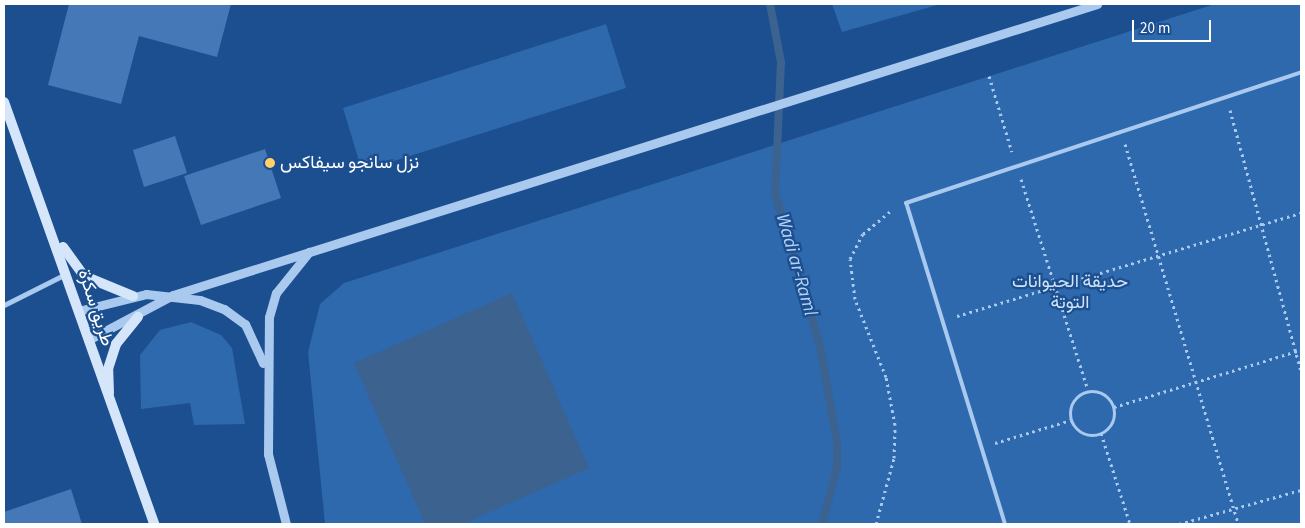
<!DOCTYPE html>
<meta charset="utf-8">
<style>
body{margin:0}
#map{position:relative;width:1305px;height:528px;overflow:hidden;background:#1b4f8f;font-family:"Source Sans 3",Vazirmatn,sans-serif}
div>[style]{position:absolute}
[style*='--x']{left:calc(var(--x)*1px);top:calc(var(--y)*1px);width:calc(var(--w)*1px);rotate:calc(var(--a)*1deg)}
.green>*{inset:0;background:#2e69ad}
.water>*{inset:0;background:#3c6290}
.stream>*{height:8px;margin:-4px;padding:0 4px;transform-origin:4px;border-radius:4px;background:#3c6290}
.building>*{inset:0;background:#4478b7}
.path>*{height:3px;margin-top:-1.5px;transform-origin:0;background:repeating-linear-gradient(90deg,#a9c9ee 0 2.5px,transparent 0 6.5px)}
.path>.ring{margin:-1.5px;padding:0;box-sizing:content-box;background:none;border:3px solid #a9c9ee;border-radius:50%}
.service>*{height:4px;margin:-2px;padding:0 2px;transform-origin:2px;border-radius:2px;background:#a9c9ee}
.minor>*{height:5px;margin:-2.5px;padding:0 2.5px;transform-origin:2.5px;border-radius:2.5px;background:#a9c9ee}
.tertiary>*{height:9px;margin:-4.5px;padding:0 4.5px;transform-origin:4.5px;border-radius:4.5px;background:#a9c9ee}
.secondary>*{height:10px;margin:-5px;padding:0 5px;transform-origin:5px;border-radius:5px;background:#d6e6fa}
.dots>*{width:14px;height:14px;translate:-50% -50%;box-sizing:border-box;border:2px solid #1b4f8f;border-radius:50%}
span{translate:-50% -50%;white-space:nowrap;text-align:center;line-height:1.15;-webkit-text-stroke:4.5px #1b4f8f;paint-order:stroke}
.poi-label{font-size:18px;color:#fff}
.left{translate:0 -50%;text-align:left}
.park-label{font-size:18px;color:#cfe3fa}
.street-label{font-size:18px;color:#fff}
.water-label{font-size:19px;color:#b5d3f5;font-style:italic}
.frame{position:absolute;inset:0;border:5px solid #fff;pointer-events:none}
.scale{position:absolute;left:1132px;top:20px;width:79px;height:22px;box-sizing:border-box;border:2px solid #fff;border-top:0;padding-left:6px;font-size:15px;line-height:18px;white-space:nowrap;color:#fff;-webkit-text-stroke:4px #1b4f8f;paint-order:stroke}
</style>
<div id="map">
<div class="green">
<i style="clip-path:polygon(832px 4px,941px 4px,842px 32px)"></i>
<i style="clip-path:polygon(1215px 4px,1301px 4px,1301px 524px,325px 524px,308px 352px,320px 304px,344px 283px)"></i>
<i style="clip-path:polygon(606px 24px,626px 88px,362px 171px,343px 108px)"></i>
<i style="clip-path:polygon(191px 322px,221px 335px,232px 348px,245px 424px,194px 425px,190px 403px,141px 409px,140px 355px,160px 330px)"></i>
</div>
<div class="water">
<i style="clip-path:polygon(512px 293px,589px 468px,463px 524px,425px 524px,354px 363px)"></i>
</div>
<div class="stream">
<i style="--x:770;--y:4;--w:59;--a:79.3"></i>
<i style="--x:781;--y:62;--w:131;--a:92.6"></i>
<i style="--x:775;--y:193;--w:159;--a:73.6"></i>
<i style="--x:820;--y:346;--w:97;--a:80"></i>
<i style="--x:837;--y:442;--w:25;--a:90"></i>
<i style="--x:837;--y:467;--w:59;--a:104.7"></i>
</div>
<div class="building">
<i style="clip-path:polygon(69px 4px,231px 4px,217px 57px,139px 36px,121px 104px,48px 85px)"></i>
<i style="clip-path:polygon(175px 136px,187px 173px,144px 187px,133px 150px)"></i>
<i style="clip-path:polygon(265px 149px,281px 198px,201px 225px,184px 176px)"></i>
<i style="clip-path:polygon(71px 489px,82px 524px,4px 524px,4px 512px)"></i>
</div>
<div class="path">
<i style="--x:989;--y:76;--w:79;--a:73.2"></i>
<i style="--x:1230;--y:110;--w:271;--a:74.8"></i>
<i style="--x:1125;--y:144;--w:396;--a:73.4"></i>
<i style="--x:1021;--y:179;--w:221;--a:72.4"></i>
<i style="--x:957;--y:316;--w:359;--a:-16.7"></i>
<i class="ring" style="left:1070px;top:391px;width:41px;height:41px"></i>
<i style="--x:1114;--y:407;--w:195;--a:-17"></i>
<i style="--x:1101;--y:433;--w:96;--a:72.3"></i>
<i style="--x:995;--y:443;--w:79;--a:-16.8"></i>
<i style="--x:876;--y:524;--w:68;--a:-74.7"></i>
<i style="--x:894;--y:458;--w:33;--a:-88"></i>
<i style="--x:895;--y:425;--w:49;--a:-100.6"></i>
<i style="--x:886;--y:377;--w:84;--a:-111.7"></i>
<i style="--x:855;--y:299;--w:40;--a:-97.1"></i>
<i style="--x:850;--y:259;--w:28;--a:-63"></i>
<i style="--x:863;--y:234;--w:38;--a:-40"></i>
<i style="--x:1179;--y:524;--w:127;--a:-15.6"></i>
</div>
<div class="service">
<i style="--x:1005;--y:524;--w:336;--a:-107.1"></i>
<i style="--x:906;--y:203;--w:416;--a:-18.3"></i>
</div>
<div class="minor">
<i style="--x:4;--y:305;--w:69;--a:-26.6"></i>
</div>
<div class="tertiary">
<i style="--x:78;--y:311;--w:70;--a:-14"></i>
<i style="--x:146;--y:294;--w:54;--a:6.3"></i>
<i style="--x:200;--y:300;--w:26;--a:21"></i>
<i style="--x:224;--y:309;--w:26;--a:36"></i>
<i style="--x:245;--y:324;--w:43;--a:65.2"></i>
<i style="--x:88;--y:340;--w:96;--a:-27.9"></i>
<i style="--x:173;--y:295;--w:969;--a:-17.48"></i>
<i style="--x:286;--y:524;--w:72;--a:-104.4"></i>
<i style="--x:268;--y:454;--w:137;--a:-89.6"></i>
<i style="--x:269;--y:317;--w:25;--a:-74"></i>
<i style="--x:276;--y:293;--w:53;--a:-51.2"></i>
</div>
<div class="secondary">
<i style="--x:4;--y:102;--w:448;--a:70.4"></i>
<i style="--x:63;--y:247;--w:36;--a:54"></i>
<i style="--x:84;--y:276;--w:53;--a:22.2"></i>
<i style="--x:109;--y:393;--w:24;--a:-92"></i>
<i style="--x:108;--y:369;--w:26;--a:-72"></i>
<i style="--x:116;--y:344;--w:35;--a:-51"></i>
</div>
<div class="dots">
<i style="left:270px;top:163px;background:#ffd166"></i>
</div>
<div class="poi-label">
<span class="left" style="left:280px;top:163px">نزل سانجو سيفاكس</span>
</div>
<div class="park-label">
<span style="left:1070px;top:293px">حديقة الحيوانات<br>التوتة</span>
</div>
<div class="street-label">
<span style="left:95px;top:308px;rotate:72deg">طريق سكرة</span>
</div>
<div class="water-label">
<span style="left:796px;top:265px;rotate:74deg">Wadi ar-Raml</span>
</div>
<div class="frame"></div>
<div class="scale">20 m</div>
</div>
